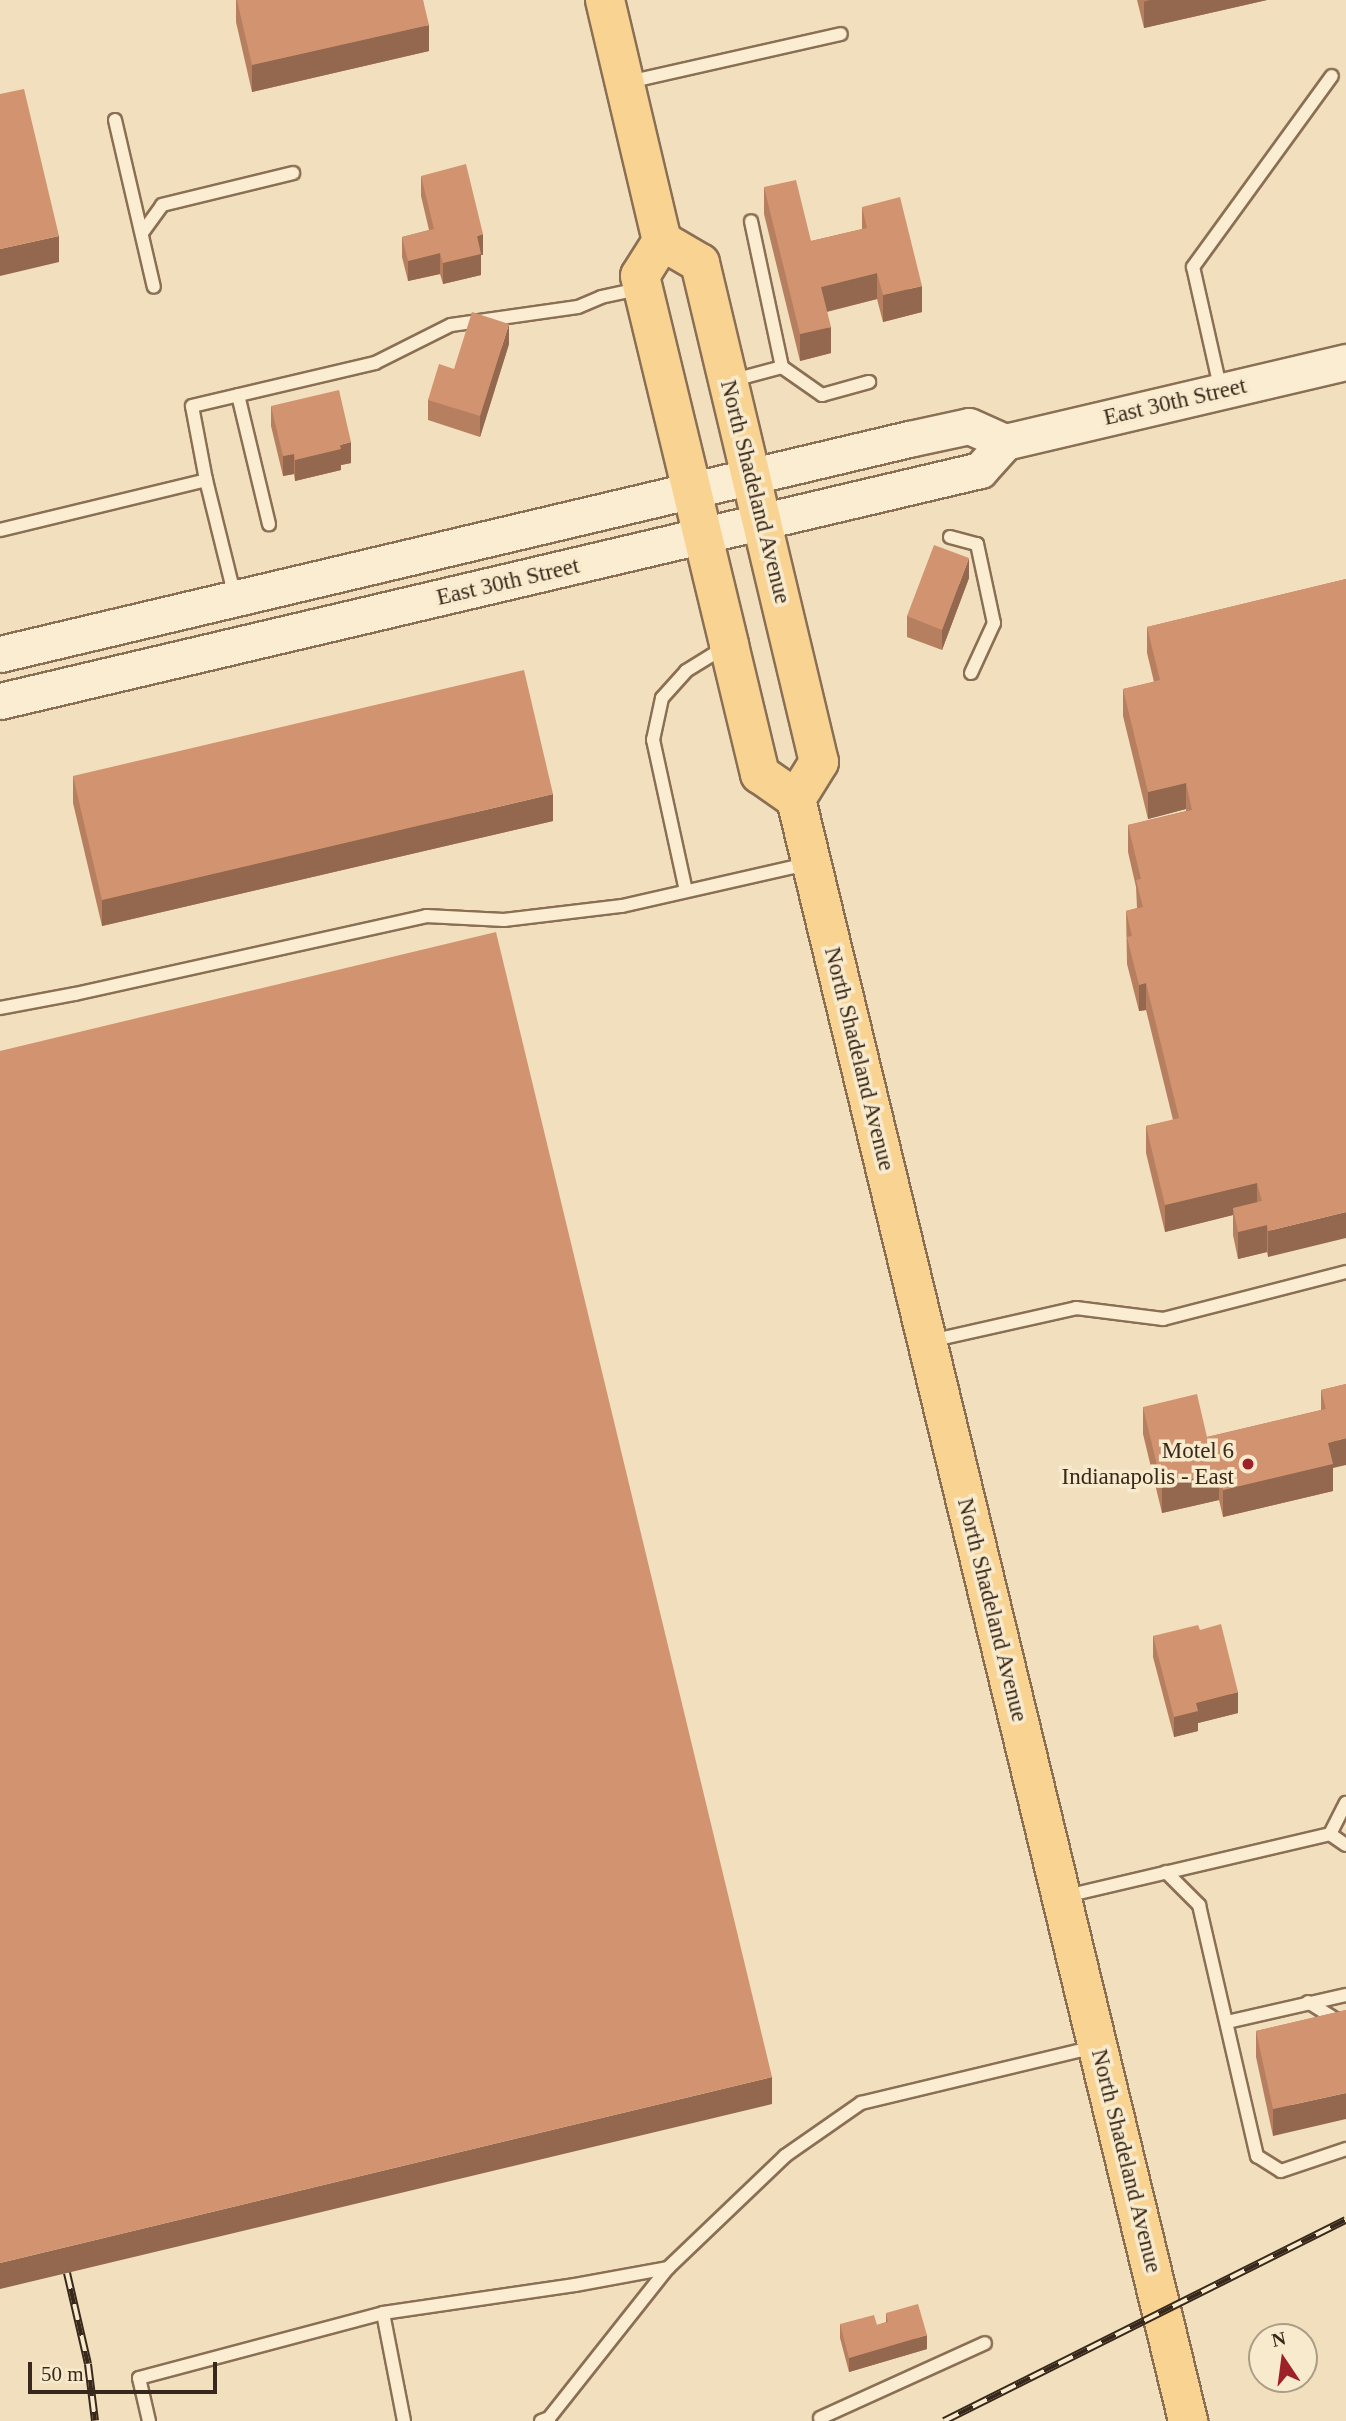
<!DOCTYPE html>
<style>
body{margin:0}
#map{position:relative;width:1346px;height:2421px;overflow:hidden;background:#f1dfbd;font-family:Georgia,serif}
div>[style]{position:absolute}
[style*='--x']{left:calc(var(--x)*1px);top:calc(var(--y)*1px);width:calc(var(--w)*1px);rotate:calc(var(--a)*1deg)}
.roads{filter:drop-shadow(2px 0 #8a6f55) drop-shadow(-2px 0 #8a6f55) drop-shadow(0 2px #8a6f55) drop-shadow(0 -2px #8a6f55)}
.service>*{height:12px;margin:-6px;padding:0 6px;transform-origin:6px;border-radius:6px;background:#fbedd1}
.secondary>*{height:35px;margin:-17.5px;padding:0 17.5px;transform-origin:17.5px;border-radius:17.5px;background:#fbedd1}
.primary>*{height:38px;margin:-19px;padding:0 19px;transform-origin:19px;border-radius:19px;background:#f8d392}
.rail>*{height:8px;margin-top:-4px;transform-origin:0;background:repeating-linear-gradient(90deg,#f8eacd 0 16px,#38281b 0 32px);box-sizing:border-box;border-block:2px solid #38281b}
.wall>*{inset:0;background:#b57f60}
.shaded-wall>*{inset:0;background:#93684e}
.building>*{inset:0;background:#d29470}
.dots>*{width:19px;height:19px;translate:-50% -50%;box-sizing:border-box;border:4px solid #f8eacd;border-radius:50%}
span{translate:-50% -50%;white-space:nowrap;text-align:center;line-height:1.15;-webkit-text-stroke:7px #f8eacd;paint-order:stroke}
.street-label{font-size:23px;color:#38281b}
.poi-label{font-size:23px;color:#38281b}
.right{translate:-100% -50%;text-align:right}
.north{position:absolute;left:1248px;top:2323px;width:70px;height:70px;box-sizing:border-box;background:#f8eacd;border:2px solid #ab9c86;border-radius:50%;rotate:347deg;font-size:19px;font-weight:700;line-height:28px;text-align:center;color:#38281b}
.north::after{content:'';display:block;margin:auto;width:24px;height:32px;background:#9d2128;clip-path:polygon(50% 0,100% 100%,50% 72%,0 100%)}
.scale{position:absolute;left:28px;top:2362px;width:189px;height:32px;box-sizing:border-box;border:4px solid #38281b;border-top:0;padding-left:9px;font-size:21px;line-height:24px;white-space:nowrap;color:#38281b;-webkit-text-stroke:5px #f8eacd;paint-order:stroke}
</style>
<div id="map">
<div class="roads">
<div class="service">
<i style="--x:628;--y:82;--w:218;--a:-12.7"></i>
<i style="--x:115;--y:120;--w:171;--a:76.9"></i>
<i style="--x:142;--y:233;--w:34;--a:-54"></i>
<i style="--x:162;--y:205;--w:135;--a:-13.7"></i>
<i style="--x:782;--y:367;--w:49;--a:35"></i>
<i style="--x:822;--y:395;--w:49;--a:-15.5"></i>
<i style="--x:730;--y:381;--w:54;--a:-15.1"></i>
<i style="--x:782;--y:367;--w:149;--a:-102"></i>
<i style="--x:1221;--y:391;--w:127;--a:-102.7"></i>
<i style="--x:1193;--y:267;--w:236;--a:-54"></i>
<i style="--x:238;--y:395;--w:133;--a:76.5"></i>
<i style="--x:206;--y:480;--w:75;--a:-100.7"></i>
<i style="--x:192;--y:406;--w:188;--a:-13.2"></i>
<i style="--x:375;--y:363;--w:85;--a:-26.6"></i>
<i style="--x:451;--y:325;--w:128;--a:-8.1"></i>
<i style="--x:578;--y:307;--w:25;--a:-23"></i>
<i style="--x:601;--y:297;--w:40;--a:-12"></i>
<i style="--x:0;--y:530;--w:212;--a:-13.6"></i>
<i style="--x:206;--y:480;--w:121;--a:76.1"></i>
<i style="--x:950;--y:537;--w:28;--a:15"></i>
<i style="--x:977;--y:544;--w:81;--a:77.9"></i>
<i style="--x:994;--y:623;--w:55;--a:114.7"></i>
<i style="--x:686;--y:891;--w:155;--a:-102.3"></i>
<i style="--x:653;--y:740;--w:43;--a:-77.9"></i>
<i style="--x:662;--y:698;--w:36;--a:-48"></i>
<i style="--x:686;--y:671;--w:46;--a:-31.6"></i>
<i style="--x:0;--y:1008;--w:76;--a:-10.6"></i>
<i style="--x:75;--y:994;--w:360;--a:-12.5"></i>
<i style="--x:426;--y:916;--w:78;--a:2.9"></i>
<i style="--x:504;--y:920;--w:119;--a:-6.8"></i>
<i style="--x:622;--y:906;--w:190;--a:-12.8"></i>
<i style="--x:930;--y:1341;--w:150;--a:-12.7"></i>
<i style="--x:1076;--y:1308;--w:88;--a:7.2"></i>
<i style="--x:1163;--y:1319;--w:189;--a:-14.4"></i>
<i style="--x:1330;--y:1834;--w:35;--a:-63"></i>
<i style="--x:1166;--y:1872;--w:47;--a:45"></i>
<i style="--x:1199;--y:1905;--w:258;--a:77"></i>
<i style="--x:1257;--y:2156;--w:28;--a:32"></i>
<i style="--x:1281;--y:2171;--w:69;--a:-18.7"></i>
<i style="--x:1066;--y:1896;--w:271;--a:-13.2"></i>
<i style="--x:1330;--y:1834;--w:19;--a:35"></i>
<i style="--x:1308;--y:2002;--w:36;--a:32"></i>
<i style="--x:1338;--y:2021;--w:8;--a:-14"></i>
<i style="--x:1227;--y:2022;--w:122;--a:-12.8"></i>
<i style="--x:820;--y:2418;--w:181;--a:-24.4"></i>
<i style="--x:149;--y:2421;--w:44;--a:-103.1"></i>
<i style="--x:139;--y:2378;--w:253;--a:-14.9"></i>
<i style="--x:404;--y:2421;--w:110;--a:-101"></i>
<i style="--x:383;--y:2313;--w:194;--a:-8.3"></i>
<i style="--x:575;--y:2285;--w:95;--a:-10.4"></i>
<i style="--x:541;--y:2421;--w:9;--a:-21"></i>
<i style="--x:549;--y:2418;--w:191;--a:-51.6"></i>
<i style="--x:668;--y:2268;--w:162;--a:-43.7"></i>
<i style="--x:785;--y:2156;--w:93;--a:-34.9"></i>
<i style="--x:861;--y:2103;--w:240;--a:-13.5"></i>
</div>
<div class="secondary">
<i style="--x:0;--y:654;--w:934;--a:-13.31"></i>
<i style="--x:909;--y:439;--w:61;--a:-12.2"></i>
<i style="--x:969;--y:426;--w:39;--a:24"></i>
<i style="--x:0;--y:701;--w:1007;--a:-13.26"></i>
<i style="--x:980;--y:470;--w:38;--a:-48"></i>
<i style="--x:1005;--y:442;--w:350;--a:-13.2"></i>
</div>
<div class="primary">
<i style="--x:605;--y:0;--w:248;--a:76.7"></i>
<i style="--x:662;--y:241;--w:41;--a:122.2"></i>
<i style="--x:640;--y:276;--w:380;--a:76.4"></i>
<i style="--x:729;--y:645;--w:133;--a:76.5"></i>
<i style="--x:760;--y:774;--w:44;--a:34.8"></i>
<i style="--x:796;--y:799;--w:1669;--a:76.41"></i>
<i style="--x:662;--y:241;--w:44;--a:30.1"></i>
<i style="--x:700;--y:263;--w:513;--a:76.59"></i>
<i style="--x:819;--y:762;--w:44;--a:121.9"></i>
</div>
</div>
<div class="rail">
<i style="--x:67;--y:2273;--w:93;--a:77"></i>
<i style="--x:88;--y:2364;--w:57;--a:83"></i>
<i style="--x:944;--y:2421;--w:449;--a:-26.6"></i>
</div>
<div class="wall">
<i style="clip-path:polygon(236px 0,423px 0,429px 51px,252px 92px,236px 22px)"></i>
<i style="clip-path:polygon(1137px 0,1267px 0,1144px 28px)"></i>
<i style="clip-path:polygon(421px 176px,483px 255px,481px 255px,481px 275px,443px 284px,440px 274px,408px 281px,402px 257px,402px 237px,429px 230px,421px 196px)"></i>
<i style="clip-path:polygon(764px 187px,811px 241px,862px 229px,862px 207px,922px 312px,883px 322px,877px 299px,827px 312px,831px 353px,800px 361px,764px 214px)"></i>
<i style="clip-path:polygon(509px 344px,480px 437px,428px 420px,428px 400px,454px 369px)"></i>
<i style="clip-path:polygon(271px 406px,351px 463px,341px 465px,341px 470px,295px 481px,294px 474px,283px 476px,271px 426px)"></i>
<i style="clip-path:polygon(969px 578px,942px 650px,907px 637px,907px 616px)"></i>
<i style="clip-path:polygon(1346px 579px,1268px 1257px,1267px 1252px,1238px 1259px,1233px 1235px,1233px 1215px,1165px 1232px,1146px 1153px,1146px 1126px,1173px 1120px,1146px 1010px,1139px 1011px,1127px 964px,1126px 911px,1137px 908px,1136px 887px,1128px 852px,1128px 825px,1186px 811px,1186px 809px,1148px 819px,1123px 716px,1123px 689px,1154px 682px,1147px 653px,1147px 627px)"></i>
<i style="clip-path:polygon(73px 776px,553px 821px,102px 926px,73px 803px)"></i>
<i style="clip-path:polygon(1346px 1384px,1333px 1468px,1333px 1491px,1223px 1517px,1219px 1500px,1162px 1513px,1143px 1434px,1143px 1407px,1207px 1437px,1321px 1410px,1321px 1390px)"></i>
<i style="clip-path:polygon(1200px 1630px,1238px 1713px,1198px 1723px,1198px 1731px,1174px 1737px,1153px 1657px,1153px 1636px)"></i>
<i style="clip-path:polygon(1346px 2010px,1273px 2136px,1256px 2057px,1256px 2031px)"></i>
<i style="clip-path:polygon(886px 2313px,927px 2349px,849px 2372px,840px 2338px,840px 2324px,877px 2325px,886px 2322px)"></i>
</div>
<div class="shaded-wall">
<i style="clip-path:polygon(1150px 0,1267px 0,1144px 28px,1144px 2px)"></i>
<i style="clip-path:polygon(429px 25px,429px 51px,252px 92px,252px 65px)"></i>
<i style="clip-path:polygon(483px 234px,483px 255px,481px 255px,481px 275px,443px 284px,443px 263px,477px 236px)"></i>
<i style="clip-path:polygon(59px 236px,59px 262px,0 276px,0 249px)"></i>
<i style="clip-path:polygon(440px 253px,440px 274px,408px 281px,408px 261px)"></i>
<i style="clip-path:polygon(877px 273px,877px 299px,821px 313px,821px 287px)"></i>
<i style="clip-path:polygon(922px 286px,922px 312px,883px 322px,883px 295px)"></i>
<i style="clip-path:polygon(509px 324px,509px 344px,480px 437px,480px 416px)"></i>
<i style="clip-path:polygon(831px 327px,831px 353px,800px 361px,800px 334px)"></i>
<i style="clip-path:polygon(351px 442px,351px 463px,341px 465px,341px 470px,295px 481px,295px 460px,340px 445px)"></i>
<i style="clip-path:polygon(294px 454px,294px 474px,283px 476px,283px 456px)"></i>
<i style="clip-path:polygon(969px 558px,969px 578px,942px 650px,942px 630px)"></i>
<i style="clip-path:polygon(1186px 783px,1186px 809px,1148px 819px,1148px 792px)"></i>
<i style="clip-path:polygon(553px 794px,553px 821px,102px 926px,102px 900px)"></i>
<i style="clip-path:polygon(1146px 983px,1146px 1010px,1139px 1011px,1139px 985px)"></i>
<i style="clip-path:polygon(1257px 1183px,1257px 1209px,1233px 1208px,1233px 1215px,1165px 1232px,1165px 1205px)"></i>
<i style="clip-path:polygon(1346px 1212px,1346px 1238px,1268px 1257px,1268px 1231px)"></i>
<i style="clip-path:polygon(1267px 1225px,1267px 1252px,1238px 1259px,1238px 1232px)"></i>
<i style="clip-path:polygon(1346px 1438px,1346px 1465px,1333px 1468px,1333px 1491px,1223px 1517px,1223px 1490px,1328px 1443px)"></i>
<i style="clip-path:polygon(1219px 1473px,1219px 1500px,1162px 1513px,1162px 1486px)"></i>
<i style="clip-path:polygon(1238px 1692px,1238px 1713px,1198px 1723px,1198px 1731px,1174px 1737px,1174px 1717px,1196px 1703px)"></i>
<i style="clip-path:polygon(772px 2077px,772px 2104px,0 2289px,0 2263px)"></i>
<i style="clip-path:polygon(1346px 2093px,1346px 2119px,1273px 2136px,1273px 2109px)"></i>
<i style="clip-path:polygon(927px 2335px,927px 2349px,849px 2372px,849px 2358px)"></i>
</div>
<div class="building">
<i style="clip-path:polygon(237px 0,423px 0,429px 25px,252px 65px)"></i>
<i style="clip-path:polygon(24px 89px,59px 236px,0 249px,0 94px)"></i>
<i style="clip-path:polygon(466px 164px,483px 234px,477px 236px,481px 254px,443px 263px,440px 253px,408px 261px,402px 237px,434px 229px,421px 176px)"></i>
<i style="clip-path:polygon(796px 180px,811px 241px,867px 228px,862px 207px,900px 197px,922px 286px,883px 295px,877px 273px,821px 287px,831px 327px,800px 334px,764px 187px)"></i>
<i style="clip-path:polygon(472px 312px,509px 324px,480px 416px,428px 400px,439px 364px,454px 369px)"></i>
<i style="clip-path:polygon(339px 390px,351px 442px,340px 445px,341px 449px,295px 460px,294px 454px,283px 456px,271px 406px)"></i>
<i style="clip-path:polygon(934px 545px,969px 558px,942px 630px,907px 616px)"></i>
<i style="clip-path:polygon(1346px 579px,1346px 1212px,1268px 1231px,1267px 1225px,1238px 1232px,1233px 1208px,1262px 1201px,1257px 1183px,1165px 1205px,1146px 1126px,1179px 1118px,1146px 983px,1139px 985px,1127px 937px,1132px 936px,1126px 911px,1143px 907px,1136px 880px,1141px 879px,1128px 825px,1192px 810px,1186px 783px,1148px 792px,1123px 689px,1160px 680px,1147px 627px)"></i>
<i style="clip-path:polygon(524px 670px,553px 794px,102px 900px,73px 776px)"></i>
<i style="clip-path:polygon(496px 932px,772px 2077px,0 2263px,0 1051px)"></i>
<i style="clip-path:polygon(1346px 1384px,1346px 1438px,1328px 1443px,1333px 1464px,1223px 1490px,1219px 1473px,1162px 1486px,1143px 1407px,1197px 1394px,1207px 1437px,1326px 1409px,1321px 1390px)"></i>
<i style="clip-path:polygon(1221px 1624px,1238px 1692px,1196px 1703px,1198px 1711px,1174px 1717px,1153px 1636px,1198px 1625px,1200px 1630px)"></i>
<i style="clip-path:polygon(1346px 2010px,1346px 2093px,1273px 2109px,1256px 2031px)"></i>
<i style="clip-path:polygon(918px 2304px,927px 2335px,849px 2358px,840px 2324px,874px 2315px,877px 2325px,888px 2322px,886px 2313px)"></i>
</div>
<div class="dots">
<i style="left:1248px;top:1464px;background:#9d2128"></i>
</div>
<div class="street-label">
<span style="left:1175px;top:402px;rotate:-13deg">East 30th Street</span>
<span style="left:755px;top:492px;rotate:76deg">North Shadeland Avenue</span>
<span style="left:508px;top:582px;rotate:-13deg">East 30th Street</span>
<span style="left:859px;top:1059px;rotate:76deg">North Shadeland Avenue</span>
<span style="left:992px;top:1610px;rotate:76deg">North Shadeland Avenue</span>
<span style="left:1126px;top:2161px;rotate:76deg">North Shadeland Avenue</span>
</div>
<div class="poi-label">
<span class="right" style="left:1234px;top:1464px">Motel 6<br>Indianapolis - East</span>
</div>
<div class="north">N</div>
<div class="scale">50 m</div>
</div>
